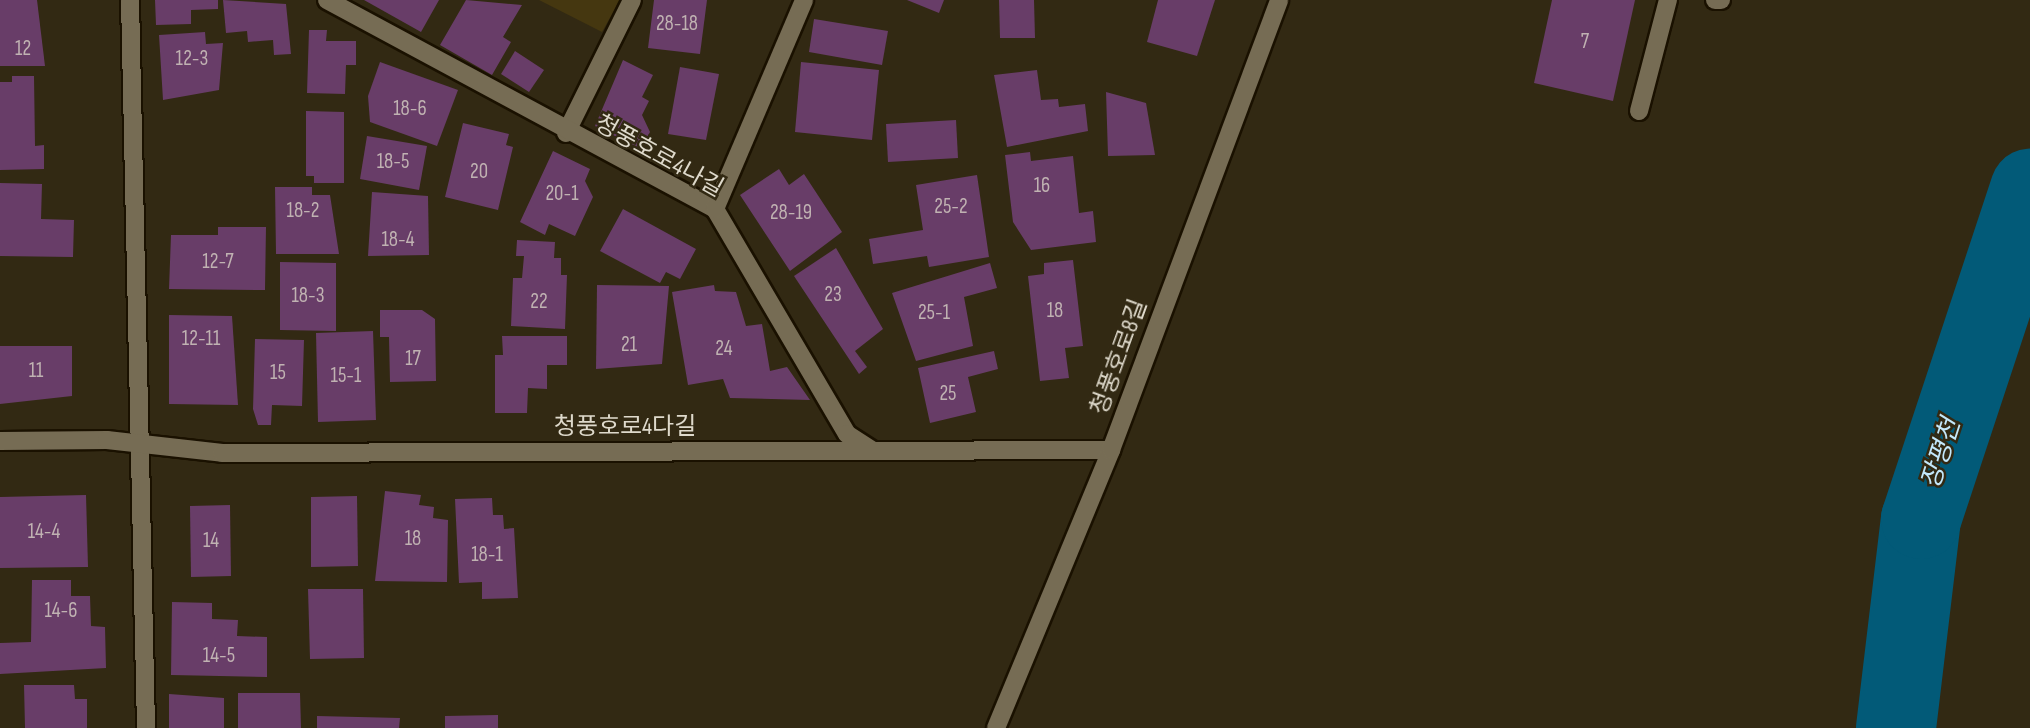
<!DOCTYPE html>
<meta charset="utf-8">
<style>
body{margin:0}
#map{position:relative;width:2030px;height:728px;overflow:hidden;background:#322913;font-family:"Sofia Sans Condensed","Noto Sans KR",sans-serif}
div>[style]{position:absolute}
[style*='--x']{left:calc(var(--x)*1px);top:calc(var(--y)*1px);width:calc(var(--w)*1px);rotate:calc(var(--a)*1deg)}
.green>*{inset:0;background:#453710}
.river>*{height:80px;margin:-40px;padding:0 40px;transform-origin:40px;border-radius:40px;background:#025a78}
.building>*{inset:0;background:#683d68}
.roads{filter:drop-shadow(2px 0 #1a1100) drop-shadow(-2px 0 #1a1100) drop-shadow(0 2px #1a1100) drop-shadow(0 -2px #1a1100)}
.service>*{height:18px;margin:-9px;padding:0 9px;transform-origin:9px;border-radius:9px;background:#766c54}
.minor>*{height:18px;margin:-9px;padding:0 9px;transform-origin:9px;border-radius:9px;background:#766c54}
span{translate:-50% -50%;white-space:nowrap;text-align:center;line-height:1.15;-webkit-text-stroke:5px #322913;paint-order:stroke}
.number-label{font-size:21px;color:#c0b2b2}
.number-label span{-webkit-text-stroke-width:0}
.street-label{font-size:24px;color:#ded9cb}
.water-label{font-size:26px;color:#c3e8fb;font-style:italic}
</style>
<div id="map">
<div class="green">
<i style="clip-path:polygon(539px 0,620px 0,602px 32px)"></i>
</div>
<div class="river">
<i style="--x:1896;--y:728;--w:210;--a:-83.2"></i>
<i style="--x:1921;--y:519;--w:348;--a:-71.7"></i>
</div>
<div class="building">
<i style="clip-path:polygon(0 0,37px 0,45px 66px,0 66px)"></i>
<i style="clip-path:polygon(155px 0,218px 0,218px 9px,191px 10px,191px 24px,156px 25px)"></i>
<i style="clip-path:polygon(223px 0,286px 4px,291px 54px,274px 55px,273px 40px,248px 42px,247px 31px,226px 33px)"></i>
<i style="clip-path:polygon(364px 0,439px 0,421px 32px)"></i>
<i style="clip-path:polygon(466px 0,522px 5px,503px 37px,511px 42px,492px 75px,440px 45px)"></i>
<i style="clip-path:polygon(654px 0,707px 0,700px 54px,648px 48px)"></i>
<i style="clip-path:polygon(907px 0,944px 0,939px 13px)"></i>
<i style="clip-path:polygon(999px 0,1034px 0,1035px 38px,1000px 38px)"></i>
<i style="clip-path:polygon(1158px 0,1215px 0,1197px 56px,1147px 42px)"></i>
<i style="clip-path:polygon(1552px 0,1635px 0,1613px 101px,1534px 83px)"></i>
<i style="clip-path:polygon(814px 19px,888px 31px,882px 65px,809px 52px)"></i>
<i style="clip-path:polygon(309px 30px,327px 30px,326px 41px,356px 41px,356px 65px,346px 65px,345px 94px,307px 93px)"></i>
<i style="clip-path:polygon(205px 32px,206px 44px,223px 43px,219px 90px,163px 100px,159px 35px)"></i>
<i style="clip-path:polygon(515px 51px,544px 70px,529px 92px,501px 74px)"></i>
<i style="clip-path:polygon(623px 60px,653px 75px,642px 97px,649px 101px,642px 115px,650px 132px,641px 149px,595px 126px)"></i>
<i style="clip-path:polygon(380px 62px,458px 90px,437px 146px,370px 122px,368px 96px)"></i>
<i style="clip-path:polygon(801px 62px,879px 70px,872px 140px,795px 132px)"></i>
<i style="clip-path:polygon(680px 67px,719px 74px,706px 140px,668px 134px)"></i>
<i style="clip-path:polygon(1037px 70px,1041px 100px,1058px 99px,1059px 107px,1085px 104px,1088px 131px,1007px 147px,994px 75px)"></i>
<i style="clip-path:polygon(12px 76px,34px 76px,35px 146px,44px 145px,44px 169px,0 170px,0 82px,12px 82px)"></i>
<i style="clip-path:polygon(1106px 92px,1146px 103px,1155px 155px,1108px 156px)"></i>
<i style="clip-path:polygon(306px 111px,344px 112px,344px 183px,314px 183px,314px 176px,306px 176px)"></i>
<i style="clip-path:polygon(956px 120px,958px 158px,888px 162px,886px 124px)"></i>
<i style="clip-path:polygon(463px 123px,509px 134px,506px 145px,513px 147px,498px 210px,445px 197px)"></i>
<i style="clip-path:polygon(367px 136px,427px 146px,419px 190px,360px 179px)"></i>
<i style="clip-path:polygon(553px 151px,590px 169px,585px 181px,593px 197px,575px 236px,549px 224px,545px 235px,520px 222px)"></i>
<i style="clip-path:polygon(1030px 152px,1031px 161px,1073px 156px,1079px 213px,1093px 211px,1096px 242px,1031px 250px,1013px 222px,1005px 155px)"></i>
<i style="clip-path:polygon(779px 169px,789px 185px,804px 174px,842px 232px,790px 271px,740px 195px)"></i>
<i style="clip-path:polygon(977px 175px,989px 257px,929px 267px,927px 256px,873px 264px,869px 239px,923px 230px,916px 185px)"></i>
<i style="clip-path:polygon(0 183px,42px 184px,41px 219px,74px 220px,73px 257px,0 256px)"></i>
<i style="clip-path:polygon(275px 187px,312px 187px,312px 195px,330px 195px,339px 254px,276px 254px)"></i>
<i style="clip-path:polygon(372px 192px,428px 196px,429px 255px,368px 256px)"></i>
<i style="clip-path:polygon(623px 209px,696px 249px,680px 279px,666px 272px,660px 283px,600px 251px)"></i>
<i style="clip-path:polygon(218px 227px,266px 227px,265px 290px,169px 289px,171px 235px,218px 235px)"></i>
<i style="clip-path:polygon(517px 240px,555px 242px,554px 258px,561px 258px,561px 275px,567px 275px,565px 329px,511px 326px,513px 278px,522px 278px,524px 256px,516px 256px)"></i>
<i style="clip-path:polygon(836px 248px,883px 329px,855px 351px,867px 367px,859px 374px,794px 276px)"></i>
<i style="clip-path:polygon(1073px 260px,1083px 346px,1065px 348px,1069px 378px,1040px 381px,1028px 276px,1044px 274px,1044px 263px)"></i>
<i style="clip-path:polygon(280px 262px,336px 263px,336px 331px,280px 330px)"></i>
<i style="clip-path:polygon(990px 263px,997px 288px,964px 297px,973px 346px,916px 361px,892px 293px)"></i>
<i style="clip-path:polygon(597px 285px,669px 286px,662px 364px,596px 369px)"></i>
<i style="clip-path:polygon(714px 285px,715px 291px,736px 292px,746px 326px,762px 324px,770px 371px,787px 367px,810px 400px,730px 398px,723px 379px,688px 385px,672px 292px)"></i>
<i style="clip-path:polygon(380px 310px,422px 310px,435px 319px,436px 381px,390px 382px,389px 337px,380px 337px)"></i>
<i style="clip-path:polygon(169px 315px,232px 316px,238px 405px,169px 404px)"></i>
<i style="clip-path:polygon(373px 331px,376px 420px,318px 422px,316px 333px)"></i>
<i style="clip-path:polygon(502px 336px,567px 336px,567px 365px,547px 365px,547px 389px,528px 388px,527px 413px,495px 413px,495px 355px,503px 355px)"></i>
<i style="clip-path:polygon(255px 339px,304px 340px,302px 406px,272px 405px,271px 425px,258px 425px,253px 409px)"></i>
<i style="clip-path:polygon(0 346px,72px 346px,72px 396px,0 404px)"></i>
<i style="clip-path:polygon(994px 351px,998px 369px,968px 377px,976px 412px,930px 423px,918px 368px)"></i>
<i style="clip-path:polygon(385px 491px,421px 495px,419px 505px,434px 507px,433px 518px,448px 520px,447px 582px,375px 581px)"></i>
<i style="clip-path:polygon(86px 495px,88px 567px,0 568px,0 497px)"></i>
<i style="clip-path:polygon(357px 496px,358px 566px,311px 567px,311px 497px)"></i>
<i style="clip-path:polygon(492px 498px,493px 515px,503px 515px,504px 529px,514px 528px,518px 598px,482px 599px,482px 582px,459px 583px,455px 499px)"></i>
<i style="clip-path:polygon(230px 505px,231px 576px,191px 577px,190px 506px)"></i>
<i style="clip-path:polygon(32px 580px,71px 580px,71px 596px,90px 596px,91px 626px,105px 627px,106px 668px,0 674px,0 643px,31px 642px)"></i>
<i style="clip-path:polygon(308px 589px,363px 589px,364px 658px,310px 659px)"></i>
<i style="clip-path:polygon(172px 602px,212px 603px,212px 619px,238px 620px,237px 636px,267px 637px,267px 677px,171px 675px)"></i>
<i style="clip-path:polygon(24px 685px,74px 685px,75px 699px,87px 699px,87px 728px,25px 728px)"></i>
<i style="clip-path:polygon(238px 693px,300px 693px,301px 728px,238px 728px)"></i>
<i style="clip-path:polygon(169px 694px,224px 698px,224px 728px,169px 728px)"></i>
<i style="clip-path:polygon(498px 715px,498px 728px,445px 728px,445px 716px)"></i>
<i style="clip-path:polygon(317px 716px,400px 718px,399px 728px,317px 728px)"></i>
</div>
<div class="roads">
<div class="service">
<i style="--x:1715;--y:0;--w:6;--a:0"></i>
<i style="--x:1639;--y:111;--w:115;--a:-75.4"></i>
<i style="--x:566;--y:133;--w:148;--a:-63.6"></i>
</div>
<div class="minor">
<i style="--x:130;--y:0;--w:728;--a:88.74"></i>
<i style="--x:327;--y:0;--w:441;--a:28.3"></i>
<i style="--x:715;--y:209;--w:261;--a:59.6"></i>
<i style="--x:847;--y:434;--w:30;--a:33"></i>
<i style="--x:715;--y:209;--w:227;--a:-66.9"></i>
<i style="--x:0;--y:441;--w:107;--a:-0.5"></i>
<i style="--x:107;--y:440;--w:116;--a:6.4"></i>
<i style="--x:222;--y:453;--w:889;--a:-0.19"></i>
<i style="--x:996;--y:728;--w:301;--a:-67.5"></i>
<i style="--x:1111;--y:450;--w:480;--a:-69.5"></i>
</div>
</div>
<div class="number-label">
<span style="left:677px;top:24px">28-18</span>
<span style="left:1585px;top:42px">7</span>
<span style="left:23px;top:49px">12</span>
<span style="left:192px;top:59px">12-3</span>
<span style="left:410px;top:109px">18-6</span>
<span style="left:393px;top:162px">18-5</span>
<span style="left:479px;top:172px">20</span>
<span style="left:1042px;top:186px">16</span>
<span style="left:562px;top:194px">20-1</span>
<span style="left:951px;top:207px">25-2</span>
<span style="left:303px;top:211px">18-2</span>
<span style="left:791px;top:213px">28-19</span>
<span style="left:398px;top:240px">18-4</span>
<span style="left:218px;top:262px">12-7</span>
<span style="left:833px;top:295px">23</span>
<span style="left:308px;top:296px">18-3</span>
<span style="left:539px;top:302px">22</span>
<span style="left:1055px;top:311px">18</span>
<span style="left:934px;top:313px">25-1</span>
<span style="left:201px;top:339px">12-11</span>
<span style="left:629px;top:345px">21</span>
<span style="left:724px;top:349px">24</span>
<span style="left:413px;top:359px">17</span>
<span style="left:36px;top:371px">11</span>
<span style="left:278px;top:373px">15</span>
<span style="left:346px;top:376px">15-1</span>
<span style="left:948px;top:394px">25</span>
<span style="left:44px;top:532px">14-4</span>
<span style="left:413px;top:539px">18</span>
<span style="left:211px;top:541px">14</span>
<span style="left:487px;top:555px">18-1</span>
<span style="left:61px;top:611px">14-6</span>
<span style="left:219px;top:656px">14-5</span>
</div>
<div class="street-label">
<span style="left:659px;top:156px;rotate:29deg">청풍호로4나길</span>
<span style="left:1119px;top:357px;rotate:-70deg">청풍호로8길</span>
<span style="left:625px;top:427px">청풍호로4다길</span>
</div>
<div class="water-label">
<span style="left:1942px;top:454px;rotate:-72deg">장평천</span>
</div>
</div>
